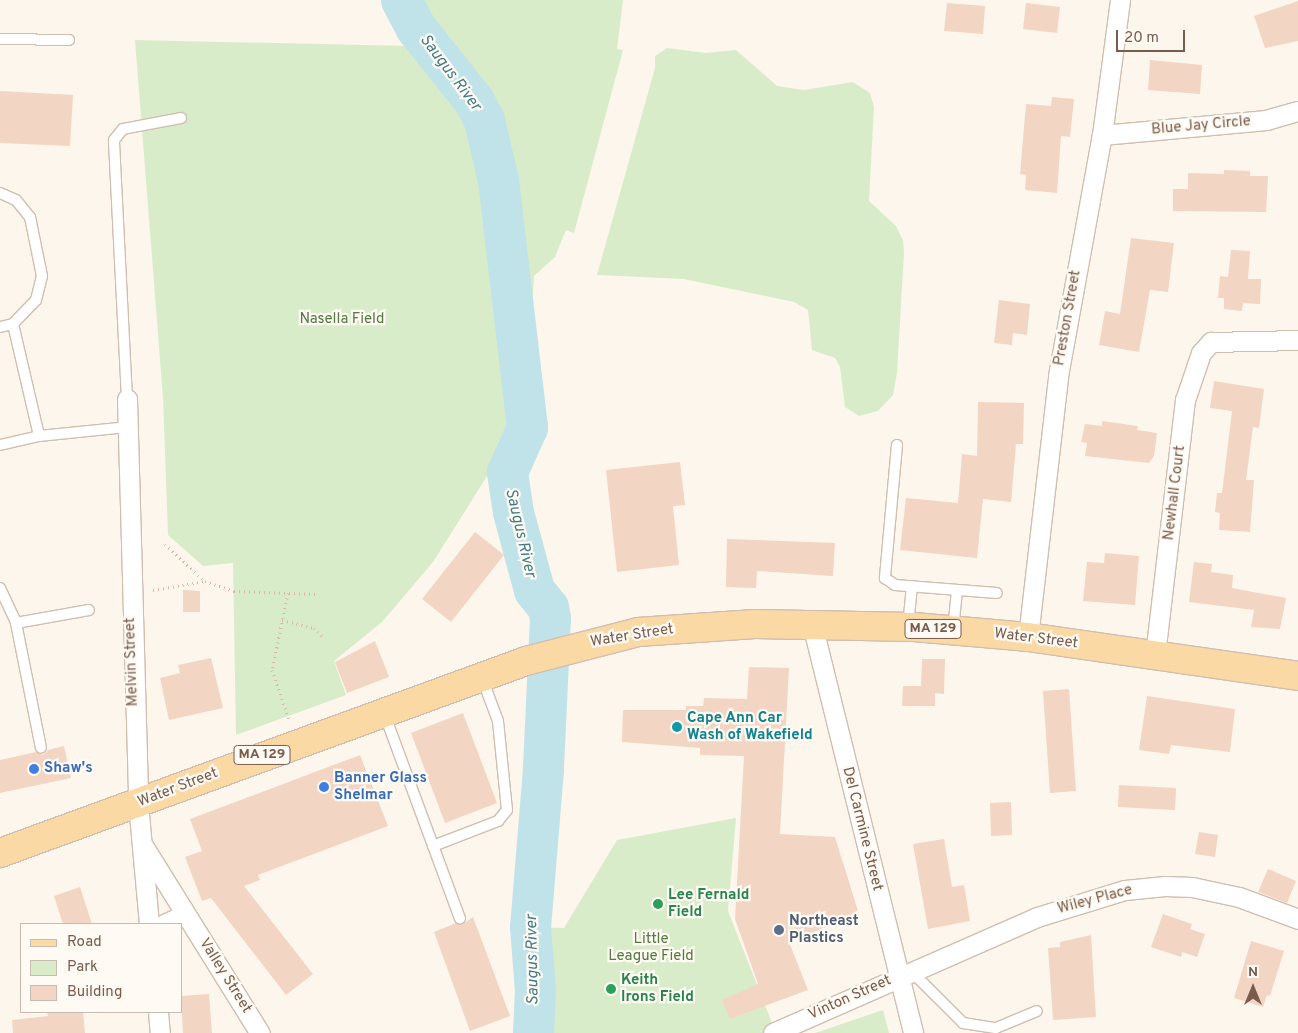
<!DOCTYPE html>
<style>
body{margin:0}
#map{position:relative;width:1298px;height:1033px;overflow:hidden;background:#fdf6ec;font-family:Overpass,sans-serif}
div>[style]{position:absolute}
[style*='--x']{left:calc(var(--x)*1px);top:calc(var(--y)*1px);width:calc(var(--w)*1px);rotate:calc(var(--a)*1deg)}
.green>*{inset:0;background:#d8ecc9}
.river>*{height:41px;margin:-20.5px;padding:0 20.5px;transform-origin:20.5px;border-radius:20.5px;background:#bfe3e8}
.building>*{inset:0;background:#f3d5c3}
.path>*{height:3px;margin-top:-1.5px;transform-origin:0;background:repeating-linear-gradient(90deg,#d9b8a5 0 1px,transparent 0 5px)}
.roads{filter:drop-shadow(1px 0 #d1beb0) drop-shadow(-1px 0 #d1beb0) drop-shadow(0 1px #d1beb0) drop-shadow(0 -1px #d1beb0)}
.service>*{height:10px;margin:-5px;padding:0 5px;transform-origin:5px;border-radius:5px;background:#fff}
.minor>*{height:19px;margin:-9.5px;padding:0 9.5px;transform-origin:9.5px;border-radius:9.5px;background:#fff}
.primary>*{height:28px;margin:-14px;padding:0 14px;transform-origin:14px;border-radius:14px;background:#fbd9a5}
.dots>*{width:14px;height:14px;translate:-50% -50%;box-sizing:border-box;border:2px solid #fffaf3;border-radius:50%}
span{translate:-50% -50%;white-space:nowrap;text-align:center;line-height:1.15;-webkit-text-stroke:4.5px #fffaf3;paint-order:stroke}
.shield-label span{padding:1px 4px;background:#fffaf3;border:1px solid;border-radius:4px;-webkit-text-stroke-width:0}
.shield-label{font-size:14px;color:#7a5c4d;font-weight:700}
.street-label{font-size:15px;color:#7a5c4d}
.park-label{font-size:15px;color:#537a41}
.culture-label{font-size:15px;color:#0d838f;font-weight:700}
.left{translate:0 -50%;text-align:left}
.shop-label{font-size:15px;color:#366cbe;font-weight:700}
.leisure-label{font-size:15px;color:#27864d;font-weight:700}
.service-label{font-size:15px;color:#4e5e75;font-weight:700}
.water-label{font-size:16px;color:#437c86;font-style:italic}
.legend{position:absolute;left:20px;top:923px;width:162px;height:90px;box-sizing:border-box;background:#fffaf3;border:1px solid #cabbb1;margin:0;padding:6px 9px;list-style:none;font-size:15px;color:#7a5c4d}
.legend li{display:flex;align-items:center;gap:10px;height:25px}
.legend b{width:25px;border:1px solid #cabbb1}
.north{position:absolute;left:1228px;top:963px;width:50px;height:50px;-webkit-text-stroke:4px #fffaf3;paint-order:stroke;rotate:0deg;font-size:14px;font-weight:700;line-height:20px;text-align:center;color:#7a5c4d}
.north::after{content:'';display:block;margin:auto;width:18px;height:22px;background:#7a5c4d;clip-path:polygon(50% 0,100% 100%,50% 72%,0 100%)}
.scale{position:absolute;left:1116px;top:30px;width:69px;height:22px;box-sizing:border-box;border:2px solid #7a5c4d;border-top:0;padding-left:6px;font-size:15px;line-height:18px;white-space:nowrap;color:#7a5c4d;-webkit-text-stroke:4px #fffaf3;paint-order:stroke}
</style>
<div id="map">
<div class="green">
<i style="clip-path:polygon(393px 0,623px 0,617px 49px,623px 50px,574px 233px,566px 230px,555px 257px,534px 276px,532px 312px,526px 320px,528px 393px,494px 465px,433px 562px,382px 622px,334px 661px,346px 695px,236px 735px,233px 563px,203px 566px,168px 535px,163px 398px,135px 40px,411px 46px)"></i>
<i style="clip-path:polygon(667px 48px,706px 53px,736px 50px,777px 86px,804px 90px,853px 82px,870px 93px,874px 107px,869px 201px,896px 226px,903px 240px,904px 253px,897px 373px,893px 395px,878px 411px,859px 416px,845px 407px,840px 367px,835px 358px,812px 350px,808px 310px,794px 302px,684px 279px,597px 275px,655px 68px,655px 56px)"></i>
<i style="clip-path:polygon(736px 818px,728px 911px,776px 1033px,533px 1033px,535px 990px,530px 927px,564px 928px,617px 840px)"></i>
<i style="clip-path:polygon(883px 1010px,889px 1033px,815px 1033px)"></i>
</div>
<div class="river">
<i style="--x:401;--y:0;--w:32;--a:62"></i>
<i style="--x:416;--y:28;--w:93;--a:51.5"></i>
<i style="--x:474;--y:101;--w:21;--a:62"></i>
<i style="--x:484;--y:120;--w:62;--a:76.9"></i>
<i style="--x:498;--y:180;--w:249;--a:83.3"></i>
<i style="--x:527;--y:427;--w:49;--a:114"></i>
<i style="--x:507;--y:472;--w:40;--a:81.5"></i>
<i style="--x:513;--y:512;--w:81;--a:74.9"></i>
<i style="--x:534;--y:590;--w:22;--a:51"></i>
<i style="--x:548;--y:607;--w:11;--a:80"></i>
<i style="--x:550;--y:618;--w:151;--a:92.7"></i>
<i style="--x:543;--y:769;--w:159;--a:94.7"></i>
<i style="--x:530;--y:927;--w:63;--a:85.5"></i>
<i style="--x:535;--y:990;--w:43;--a:92.7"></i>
</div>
<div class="building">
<i style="clip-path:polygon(1298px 1px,1298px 41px,1265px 48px,1254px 16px)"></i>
<i style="clip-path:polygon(947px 3px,985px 6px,983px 34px,944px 31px)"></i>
<i style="clip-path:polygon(1026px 3px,1060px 7px,1057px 33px,1023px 29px)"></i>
<i style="clip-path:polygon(1150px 60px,1202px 65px,1200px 94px,1148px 90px)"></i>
<i style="clip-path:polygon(0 91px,73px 95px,70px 146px,0 143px)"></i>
<i style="clip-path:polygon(1052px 97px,1074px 99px,1070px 137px,1061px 136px,1057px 193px,1025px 190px,1026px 175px,1020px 174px,1026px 104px,1051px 106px)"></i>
<i style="clip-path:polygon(1224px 170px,1250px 171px,1250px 176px,1268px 176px,1266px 212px,1173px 211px,1173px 189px,1188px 189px,1188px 173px,1224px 174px)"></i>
<i style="clip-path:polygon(1131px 238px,1174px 243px,1168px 292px,1150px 290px,1139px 352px,1099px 345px,1105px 311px,1120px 314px)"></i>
<i style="clip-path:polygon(1231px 250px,1250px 251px,1248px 279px,1261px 279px,1260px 304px,1243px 303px,1242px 311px,1224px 309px,1224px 298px,1218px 298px,1220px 276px,1228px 277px)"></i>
<i style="clip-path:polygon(999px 300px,1030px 304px,1027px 335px,1013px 333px,1012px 345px,994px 343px)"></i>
<i style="clip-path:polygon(1214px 381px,1264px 389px,1259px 428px,1253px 427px,1246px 480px,1254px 480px,1250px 532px,1219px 530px,1220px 513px,1215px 512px,1217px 493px,1222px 493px,1232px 411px,1210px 408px)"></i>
<i style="clip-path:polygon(978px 402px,1024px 403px,1023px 444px,1016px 444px,1011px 502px,983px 499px,977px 558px,900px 550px,906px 498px,958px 503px,962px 454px,977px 456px)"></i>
<i style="clip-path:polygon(1102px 421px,1138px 426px,1137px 430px,1157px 433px,1154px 456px,1149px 463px,1085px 456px,1087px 443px,1081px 442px,1085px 424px,1102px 426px)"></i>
<i style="clip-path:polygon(680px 462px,685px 505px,673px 506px,679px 565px,617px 572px,606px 470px)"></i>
<i style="clip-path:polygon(475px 532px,504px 555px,451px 622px,422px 599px)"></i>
<i style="clip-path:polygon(727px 539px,835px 543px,833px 576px,757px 571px,756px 588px,726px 587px)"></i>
<i style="clip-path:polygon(1105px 553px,1139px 556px,1135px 605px,1083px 601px,1087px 562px,1104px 563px)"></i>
<i style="clip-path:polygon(1194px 562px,1212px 564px,1211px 572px,1233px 575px,1232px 588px,1286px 598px,1280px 629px,1251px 627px,1254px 610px,1189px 602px)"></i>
<i style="clip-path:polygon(183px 590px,200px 591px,200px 612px,183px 612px)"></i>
<i style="clip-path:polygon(375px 641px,389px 677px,347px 693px,335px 662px)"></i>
<i style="clip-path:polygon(211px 658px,223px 708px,169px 720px,160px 678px,180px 673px,178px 665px)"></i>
<i style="clip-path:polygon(922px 659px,945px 659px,944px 694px,935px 693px,935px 706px,902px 706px,903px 686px,921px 686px)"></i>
<i style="clip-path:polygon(749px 667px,789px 668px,780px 834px,835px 837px,859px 914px,789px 942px,808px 990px,730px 1019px,722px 1000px,758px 984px,735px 919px,744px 756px,700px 755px,700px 748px,622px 742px,623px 710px,686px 710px,686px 706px,703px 706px,704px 698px,747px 699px)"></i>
<i style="clip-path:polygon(1069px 689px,1076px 791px,1050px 793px,1043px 691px)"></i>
<i style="clip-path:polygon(1147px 696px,1235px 709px,1230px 752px,1171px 745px,1169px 754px,1139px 750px)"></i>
<i style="clip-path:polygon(463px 713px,497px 803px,445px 823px,411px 733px)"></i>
<i style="clip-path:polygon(64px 746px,71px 778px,0 793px,0 760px,36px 752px,43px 755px,48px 750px)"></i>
<i style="clip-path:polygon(360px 755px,388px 826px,258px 875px,260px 880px,244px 886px,313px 974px,286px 995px,211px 898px,202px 901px,185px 857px,202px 851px,190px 819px)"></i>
<i style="clip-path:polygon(1119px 785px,1176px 788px,1175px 810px,1118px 807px)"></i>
<i style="clip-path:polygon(1011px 802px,1012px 835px,991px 836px,990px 803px)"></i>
<i style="clip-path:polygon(1199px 832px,1218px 835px,1215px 857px,1195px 854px)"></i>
<i style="clip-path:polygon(944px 839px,952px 887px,964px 885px,970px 921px,928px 929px,913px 844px)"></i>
<i style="clip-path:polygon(1268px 869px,1296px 881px,1287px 903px,1258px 892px)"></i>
<i style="clip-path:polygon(80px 887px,92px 924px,63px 924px,54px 896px)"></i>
<i style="clip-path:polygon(1163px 914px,1192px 924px,1190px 929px,1205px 934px,1197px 957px,1182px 952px,1181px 957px,1151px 947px)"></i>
<i style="clip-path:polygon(473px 917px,510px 1016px,470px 1031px,434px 932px,456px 923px,463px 924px)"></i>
<i style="clip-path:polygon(1091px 935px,1096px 1017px,1053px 1020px,1048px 948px,1060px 947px,1060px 942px)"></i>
<i style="clip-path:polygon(1251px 941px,1284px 951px,1270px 996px,1267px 995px,1263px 1007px,1234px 998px)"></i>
<i style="clip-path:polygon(209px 994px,212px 1033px,183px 1033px,181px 996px)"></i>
<i style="clip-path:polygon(47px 1012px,83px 1012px,85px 1033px,13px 1033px,12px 1020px,48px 1016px)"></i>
</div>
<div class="path">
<i style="--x:165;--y:544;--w:54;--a:43.5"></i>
<i style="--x:153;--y:590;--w:53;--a:-9.8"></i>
<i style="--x:205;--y:581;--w:31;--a:19"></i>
<i style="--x:234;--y:591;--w:84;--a:2"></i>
<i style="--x:288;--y:593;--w:79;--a:101.7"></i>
<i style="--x:272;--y:670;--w:52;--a:70.9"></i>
<i style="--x:282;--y:620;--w:33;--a:14"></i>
<i style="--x:314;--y:628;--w:11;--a:45"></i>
</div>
<div class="roads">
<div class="service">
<i style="--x:0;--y:39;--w:69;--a:0.8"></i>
<i style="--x:0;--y:193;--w:17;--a:24"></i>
<i style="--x:16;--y:200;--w:22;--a:51"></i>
<i style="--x:30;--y:217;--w:60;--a:78.5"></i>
<i style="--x:42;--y:276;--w:25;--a:104"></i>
<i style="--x:36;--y:300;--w:33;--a:134"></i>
<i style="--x:0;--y:327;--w:13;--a:-13"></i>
<i style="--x:13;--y:324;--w:115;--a:76.9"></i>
<i style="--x:127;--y:399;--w:259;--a:-92.9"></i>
<i style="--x:114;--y:140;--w:14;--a:-51"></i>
<i style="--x:123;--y:129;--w:59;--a:-10.7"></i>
<i style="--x:0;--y:445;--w:40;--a:-13"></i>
<i style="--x:39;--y:436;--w:88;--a:-5.8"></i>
<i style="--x:897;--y:445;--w:134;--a:95.2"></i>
<i style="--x:885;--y:578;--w:12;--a:35"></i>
<i style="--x:895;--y:585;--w:102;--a:4.5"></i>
<i style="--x:0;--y:588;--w:38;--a:65"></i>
<i style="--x:16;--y:623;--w:74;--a:-10.1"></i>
<i style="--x:16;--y:623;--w:127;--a:78.7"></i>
<i style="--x:908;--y:626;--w:40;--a:-84.3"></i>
<i style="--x:953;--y:629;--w:39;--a:-84"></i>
<i style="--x:384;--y:713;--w:219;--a:69.7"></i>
<i style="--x:433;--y:846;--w:70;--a:-21"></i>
<i style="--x:498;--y:821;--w:14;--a:-51"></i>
<i style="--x:507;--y:810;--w:89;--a:-95.8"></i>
<i style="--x:498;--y:721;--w:46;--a:-110.4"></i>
<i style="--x:911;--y:971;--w:74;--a:45"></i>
<i style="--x:963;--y:1023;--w:33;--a:9"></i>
<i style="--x:996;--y:1028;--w:44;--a:-22.5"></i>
</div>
<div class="minor">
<i style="--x:1102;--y:135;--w:165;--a:-5.2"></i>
<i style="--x:1266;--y:120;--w:33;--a:-16"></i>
<i style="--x:127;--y:399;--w:404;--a:88.4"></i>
<i style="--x:138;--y:803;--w:121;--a:84.8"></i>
<i style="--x:812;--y:624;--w:421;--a:76.1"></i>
<i style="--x:1028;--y:637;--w:263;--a:-83.4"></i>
<i style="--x:1058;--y:376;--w:245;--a:-79.7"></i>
<i style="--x:1102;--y:135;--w:136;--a:-82.4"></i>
<i style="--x:1155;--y:655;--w:257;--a:-83.3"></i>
<i style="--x:1185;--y:400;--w:50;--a:-71.2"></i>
<i style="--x:1201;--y:353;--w:15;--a:-48"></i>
<i style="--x:1211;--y:342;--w:87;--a:-1.3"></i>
<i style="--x:144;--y:847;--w:219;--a:58.1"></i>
<i style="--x:164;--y:924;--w:23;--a:-25"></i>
<i style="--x:158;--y:1012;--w:21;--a:85"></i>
<i style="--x:773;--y:1033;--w:288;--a:-23.7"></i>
<i style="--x:1037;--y:917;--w:92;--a:-17.1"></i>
<i style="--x:1125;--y:890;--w:40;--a:-5.7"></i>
<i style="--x:1165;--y:886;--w:27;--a:2"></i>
<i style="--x:1192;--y:887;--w:48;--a:12"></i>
<i style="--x:1239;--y:897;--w:63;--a:20.4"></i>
</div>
<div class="primary">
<i style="--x:0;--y:853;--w:560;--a:-20.05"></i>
<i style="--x:526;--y:661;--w:116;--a:-14.5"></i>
<i style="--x:638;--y:632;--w:117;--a:-3.9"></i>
<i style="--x:755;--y:624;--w:159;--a:1.1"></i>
<i style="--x:914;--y:627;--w:114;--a:5"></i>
<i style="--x:1028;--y:637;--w:273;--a:8.2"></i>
</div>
</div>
<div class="dots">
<i style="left:677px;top:727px;background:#0f9aa8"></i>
<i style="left:34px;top:769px;background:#3f7fe0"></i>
<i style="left:324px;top:787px;background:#3f7fe0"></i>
<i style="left:658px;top:904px;background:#2e9e5b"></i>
<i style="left:779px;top:930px;background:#5c6f8a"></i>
<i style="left:611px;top:989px;background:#2e9e5b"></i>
</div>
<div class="shield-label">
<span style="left:933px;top:629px">MA 129</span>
<span style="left:262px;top:755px">MA 129</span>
</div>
<div class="street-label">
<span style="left:1201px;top:126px;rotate:-5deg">Blue Jay Circle</span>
<span style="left:1068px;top:318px;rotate:-80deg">Preston Street</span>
<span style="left:1175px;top:493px;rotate:-83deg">Newhall Court</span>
<span style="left:632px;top:636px;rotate:-9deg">Water Street</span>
<span style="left:1036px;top:639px;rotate:7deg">Water Street</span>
<span style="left:132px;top:662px;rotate:-92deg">Melvin Street</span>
<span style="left:178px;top:788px;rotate:-21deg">Water Street</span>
<span style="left:862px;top:829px;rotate:76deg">Del Carmine Street</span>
<span style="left:1095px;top:900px;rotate:-15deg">Wiley Place</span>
<span style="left:225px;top:976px;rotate:58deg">Valley Street</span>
<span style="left:850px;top:998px;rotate:-24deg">Vinton Street</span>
</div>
<div class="park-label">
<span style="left:342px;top:320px">Nasella Field</span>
<span style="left:651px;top:948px">Little<br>League Field</span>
</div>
<div class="culture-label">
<span class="left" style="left:687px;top:727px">Cape Ann Car<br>Wash of Wakefield</span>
</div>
<div class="shop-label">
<span class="left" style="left:44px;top:769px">Shaw's</span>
<span class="left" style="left:334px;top:787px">Banner Glass<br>Shelmar</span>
</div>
<div class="leisure-label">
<span class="left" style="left:668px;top:904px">Lee Fernald<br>Field</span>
<span class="left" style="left:621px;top:989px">Keith<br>Irons Field</span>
</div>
<div class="service-label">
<span class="left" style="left:789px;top:930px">Northeast<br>Plastics</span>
</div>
<div class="water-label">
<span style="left:450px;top:73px;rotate:53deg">Saugus River</span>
<span style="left:520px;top:533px;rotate:77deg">Saugus River</span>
<span style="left:533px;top:960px;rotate:-91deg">Saugus River</span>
</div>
<ul class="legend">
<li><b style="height:6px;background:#fbd9a5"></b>Road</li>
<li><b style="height:14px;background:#d8ecc9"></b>Park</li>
<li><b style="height:14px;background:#f3d5c3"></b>Building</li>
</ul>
<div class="north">N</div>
<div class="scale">20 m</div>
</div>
